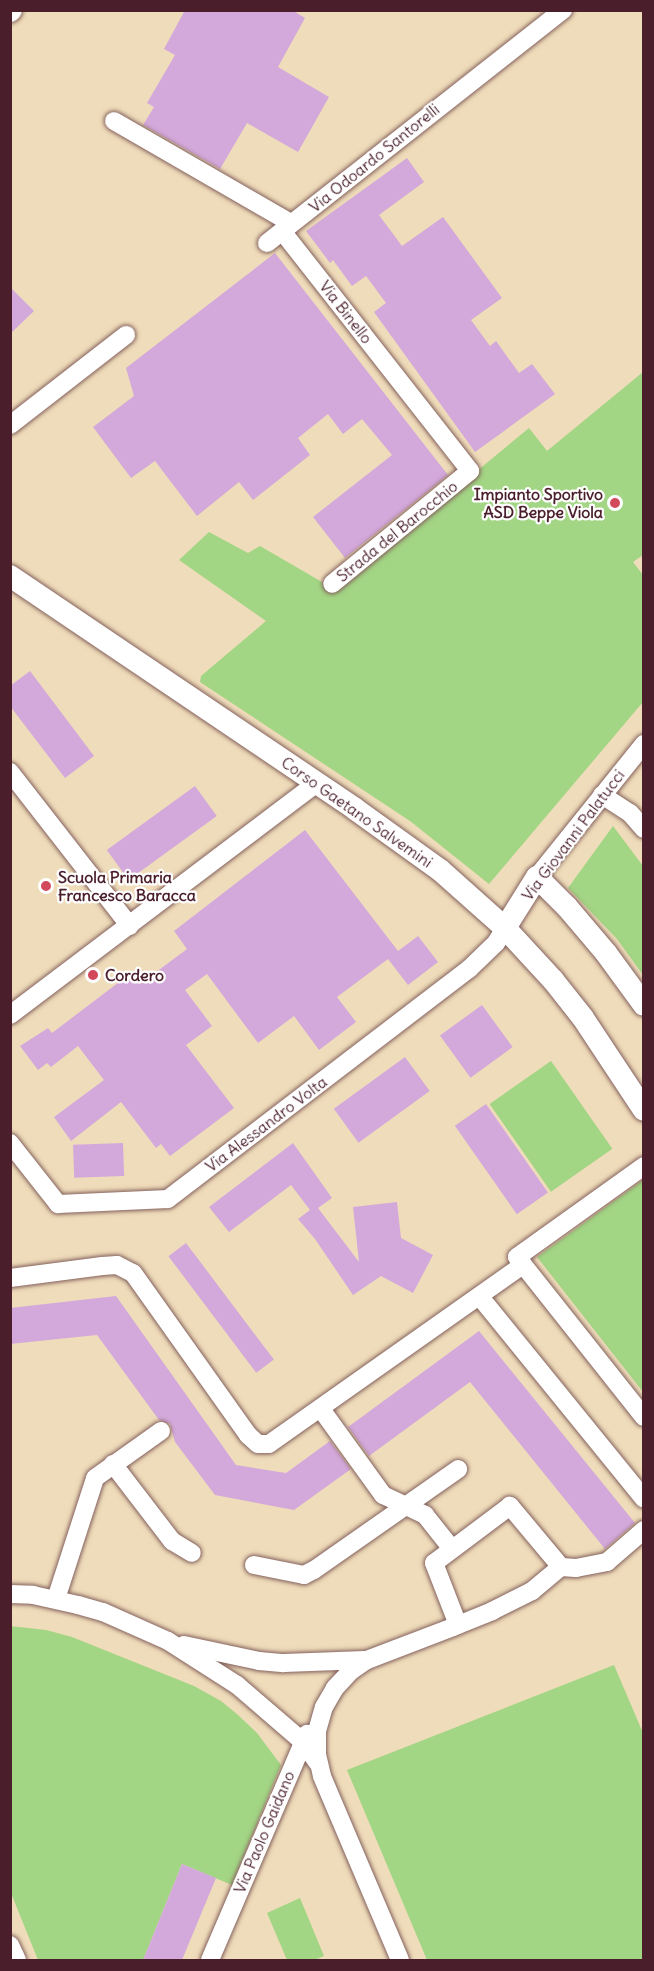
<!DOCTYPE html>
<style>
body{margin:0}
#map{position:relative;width:654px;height:1971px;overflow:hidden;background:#efdcba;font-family:Delius,sans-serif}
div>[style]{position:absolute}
.green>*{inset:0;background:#a2d584;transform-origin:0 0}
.building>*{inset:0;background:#d3a9db;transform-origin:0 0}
.roads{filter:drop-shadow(0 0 2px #84615d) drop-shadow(0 0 2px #84615d)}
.minor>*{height:18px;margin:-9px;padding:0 9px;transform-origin:9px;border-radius:9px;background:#fff}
.tertiary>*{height:22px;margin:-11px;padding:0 11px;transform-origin:11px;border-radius:11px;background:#fff}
.dots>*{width:16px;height:16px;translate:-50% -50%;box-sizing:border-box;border:3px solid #fff;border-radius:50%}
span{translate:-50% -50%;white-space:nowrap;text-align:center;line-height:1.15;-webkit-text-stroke:4.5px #fff;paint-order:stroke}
.street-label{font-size:16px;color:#4a1f2b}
.poi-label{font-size:16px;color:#4a1f2b;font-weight:700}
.right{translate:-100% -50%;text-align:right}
.left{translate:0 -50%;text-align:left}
.frame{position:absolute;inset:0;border:12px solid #4a1f2b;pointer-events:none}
</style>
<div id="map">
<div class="green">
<div style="clip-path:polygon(643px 372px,643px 555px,633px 562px,643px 575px,643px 702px,489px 884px,410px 821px,200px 682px,201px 676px,266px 621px,179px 560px,209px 532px,248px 553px,260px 546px,334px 589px,529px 428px,547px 451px)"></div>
<div style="clip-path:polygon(613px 826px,643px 866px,643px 975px,617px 939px,568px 888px)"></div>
<div style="left:551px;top:1061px;width:107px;height:75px;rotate:55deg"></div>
<div style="clip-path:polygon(643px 1180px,643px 1392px,537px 1257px)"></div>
<div style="clip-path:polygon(10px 1626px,46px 1630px,72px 1637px,194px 1686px,221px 1701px,238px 1715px,257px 1733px,281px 1765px,232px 1885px,182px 1864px,143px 1960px,38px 1960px,11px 1893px)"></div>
<div style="clip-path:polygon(614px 1665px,643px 1733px,643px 1960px,427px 1960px,347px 1770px)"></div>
<div style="clip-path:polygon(300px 1898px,324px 1956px,314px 1960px,287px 1960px,267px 1913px)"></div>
</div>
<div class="building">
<div style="clip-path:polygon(185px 10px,292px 10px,305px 18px,278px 67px,329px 97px,298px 152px,247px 123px,220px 169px,143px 125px,154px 107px,147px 103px,175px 55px,164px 49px)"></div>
<div style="clip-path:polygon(407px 158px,424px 182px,379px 215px,402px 246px,443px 217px,502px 298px,471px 320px,490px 346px,496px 341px,519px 373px,532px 364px,555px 394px,475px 452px,374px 312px,386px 303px,366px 276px,352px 286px,333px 260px,330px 263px,306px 231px)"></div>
<div style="clip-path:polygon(275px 253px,448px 475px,345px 558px,313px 517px,392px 455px,362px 419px,343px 434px,328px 414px,298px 438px,310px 455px,253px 500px,239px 482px,197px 516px,155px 461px,131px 478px,93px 427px,134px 396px,126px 368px)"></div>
<div style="clip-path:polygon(10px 287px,34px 311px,10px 334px)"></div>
<div style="clip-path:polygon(30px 671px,94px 756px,65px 778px,10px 706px,10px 686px)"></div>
<div style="left:195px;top:786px;width:37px;height:109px;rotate:54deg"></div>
<div style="clip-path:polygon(305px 830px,398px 951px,418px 936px,438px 962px,408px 985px,388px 959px,337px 997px,356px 1022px,319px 1050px,294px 1016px,258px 1043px,207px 974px,185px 990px,212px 1026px,186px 1045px,234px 1108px,170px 1156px,161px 1144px,156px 1148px,121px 1102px,71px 1141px,54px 1117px,104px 1080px,78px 1046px,51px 1067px,47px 1063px,38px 1070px,20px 1046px,48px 1028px,52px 1033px,131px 973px,140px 984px,187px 949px,174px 931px)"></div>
<div style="left:482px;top:1005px;width:52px;height:52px;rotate:54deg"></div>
<div style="left:405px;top:1057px;width:42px;height:88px;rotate:54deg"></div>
<div style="left:486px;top:1104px;width:108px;height:38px;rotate:55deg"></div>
<div style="left:123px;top:1143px;width:33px;height:50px;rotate:88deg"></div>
<div style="clip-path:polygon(293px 1143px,332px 1198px,318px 1208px,359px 1262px,353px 1207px,397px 1202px,401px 1238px,433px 1255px,413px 1293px,381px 1276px,353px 1295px,315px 1239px,298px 1219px,310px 1210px,291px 1185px,229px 1232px,209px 1207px)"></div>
<div style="left:186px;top:1243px;width:146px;height:22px;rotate:53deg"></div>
<div style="clip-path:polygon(116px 1296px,236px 1465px,286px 1473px,330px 1441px,351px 1469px,294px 1510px,215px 1495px,175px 1442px,170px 1424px,159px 1420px,97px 1335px,10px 1344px,10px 1308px)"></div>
<div style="clip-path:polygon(479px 1331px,635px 1523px,605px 1549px,470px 1382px,369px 1456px,348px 1427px)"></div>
<div style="clip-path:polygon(182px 1864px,216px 1878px,182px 1960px,143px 1960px)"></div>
</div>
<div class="roads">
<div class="minor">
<div style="left:114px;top:121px;width:204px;rotate:30deg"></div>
<div style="left:282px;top:231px;width:305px;rotate:51.9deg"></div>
<div style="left:470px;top:471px;width:178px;rotate:140.7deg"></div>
<div style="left:267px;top:243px;width:377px;rotate:-38.2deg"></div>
<div style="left:10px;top:425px;width:147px;rotate:-37.8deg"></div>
<div style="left:10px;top:772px;width:195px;rotate:52.1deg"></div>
<div style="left:602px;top:795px;width:33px;rotate:33deg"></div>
<div style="left:630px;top:813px;width:21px;rotate:49deg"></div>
<div style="left:537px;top:877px;width:171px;rotate:-51.2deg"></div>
<div style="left:10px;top:1015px;width:385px;rotate:-37.1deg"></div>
<div style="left:10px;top:1143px;width:78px;rotate:51.8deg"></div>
<div style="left:58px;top:1204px;width:110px;rotate:-2.6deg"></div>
<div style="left:168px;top:1199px;width:379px;rotate:-37.4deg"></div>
<div style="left:469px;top:969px;width:37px;rotate:-44deg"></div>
<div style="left:496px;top:943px;width:17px;rotate:-59deg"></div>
<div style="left:644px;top:1166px;width:156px;rotate:144.4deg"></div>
<div style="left:517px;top:1257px;width:204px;rotate:51.6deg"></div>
<div style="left:10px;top:1278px;width:93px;rotate:-7.4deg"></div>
<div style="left:102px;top:1266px;width:15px;rotate:-4deg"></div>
<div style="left:117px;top:1265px;width:18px;rotate:27deg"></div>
<div style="left:133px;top:1273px;width:199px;rotate:54.6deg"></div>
<div style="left:248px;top:1435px;width:13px;rotate:42deg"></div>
<div style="left:258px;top:1444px;width:11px"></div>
<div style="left:269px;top:1444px;width:311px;rotate:-35.2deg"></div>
<div style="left:480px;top:1297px;width:260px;rotate:50.9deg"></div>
<div style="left:321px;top:1409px;width:106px;rotate:54.2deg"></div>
<div style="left:383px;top:1495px;width:47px;rotate:25.5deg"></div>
<div style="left:425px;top:1515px;width:43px;rotate:51.5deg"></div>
<div style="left:113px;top:1464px;width:97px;rotate:52.5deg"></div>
<div style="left:172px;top:1541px;width:23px;rotate:31deg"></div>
<div style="left:254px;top:1565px;width:51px;rotate:11.3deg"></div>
<div style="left:304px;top:1575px;width:11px;rotate:-27deg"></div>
<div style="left:314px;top:1570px;width:176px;rotate:-35deg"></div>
<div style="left:561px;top:1567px;width:15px;rotate:4deg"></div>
<div style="left:576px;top:1568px;width:32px;rotate:-11deg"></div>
<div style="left:607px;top:1562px;width:49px;rotate:-40.9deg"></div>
<div style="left:10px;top:1594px;width:23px;rotate:2deg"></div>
<div style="left:33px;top:1595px;width:46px;rotate:12.5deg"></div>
<div style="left:78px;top:1605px;width:26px;rotate:16deg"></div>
<div style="left:103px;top:1612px;width:71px;rotate:24deg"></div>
<div style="left:168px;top:1641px;width:82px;rotate:32.5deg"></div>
<div style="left:237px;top:1685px;width:86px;rotate:40.7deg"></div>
<div style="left:302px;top:1741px;width:27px;rotate:54deg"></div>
<div style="left:56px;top:1599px;width:127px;rotate:-72.1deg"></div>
<div style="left:95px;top:1478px;width:81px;rotate:-35.5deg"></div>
<div style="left:184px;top:1645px;width:77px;rotate:12deg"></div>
<div style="left:259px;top:1661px;width:25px;rotate:5deg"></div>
<div style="left:284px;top:1663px;width:81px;rotate:-2.1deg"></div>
<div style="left:10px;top:1945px;width:17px;rotate:65deg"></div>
<div style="left:210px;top:1960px;width:246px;rotate:-66.8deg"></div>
<div style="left:400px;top:1960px;width:200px;rotate:-113deg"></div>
<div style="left:322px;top:1776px;width:23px;rotate:-103deg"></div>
<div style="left:317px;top:1754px;width:23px;rotate:-90deg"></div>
<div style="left:317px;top:1731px;width:25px;rotate:-74deg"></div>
<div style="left:324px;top:1707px;width:22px;rotate:-60deg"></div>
<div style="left:335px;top:1688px;width:23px;rotate:-47deg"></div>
<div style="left:351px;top:1671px;width:19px;rotate:-35deg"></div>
<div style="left:367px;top:1660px;width:92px;rotate:-21deg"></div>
<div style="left:453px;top:1627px;width:5px;rotate:-22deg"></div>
<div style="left:458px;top:1625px;width:37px;rotate:-22deg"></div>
<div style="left:492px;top:1611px;width:45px;rotate:-26.6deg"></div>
<div style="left:532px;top:1591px;width:38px;rotate:-40deg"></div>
<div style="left:561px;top:1567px;width:80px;rotate:-129.9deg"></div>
<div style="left:510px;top:1506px;width:95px;rotate:143.1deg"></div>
<div style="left:434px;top:1563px;width:66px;rotate:68.8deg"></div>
</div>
<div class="tertiary">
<div style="left:10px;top:11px;width:1px;rotate:-45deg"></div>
<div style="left:10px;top:576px;width:416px;rotate:34deg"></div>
<div style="left:355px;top:809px;width:105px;rotate:35.7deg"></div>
<div style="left:440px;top:870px;width:87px;rotate:41.7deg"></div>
<div style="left:505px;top:928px;width:71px;rotate:47.3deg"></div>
<div style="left:553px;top:980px;width:48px;rotate:51.7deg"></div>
<div style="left:583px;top:1018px;width:110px;rotate:56.5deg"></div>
<div style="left:505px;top:928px;width:60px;rotate:-57.9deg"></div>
<div style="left:537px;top:877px;width:42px;rotate:45deg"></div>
<div style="left:567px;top:907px;width:60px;rotate:49.7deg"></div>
<div style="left:606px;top:953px;width:64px;rotate:53.8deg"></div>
</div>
</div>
<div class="dots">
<div style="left:615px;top:503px;background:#d1495b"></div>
<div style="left:46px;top:886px;background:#d1495b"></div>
<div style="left:93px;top:975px;background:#d1495b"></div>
</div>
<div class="street-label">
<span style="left:374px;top:158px;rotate:-39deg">Via Odoardo Santorelli</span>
<span style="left:346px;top:312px;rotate:52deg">Via Binello</span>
<span style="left:397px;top:531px;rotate:-39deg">Strada del Barocchio</span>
<span style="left:357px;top:812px;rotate:35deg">Corso Gaetano Salvemini</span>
<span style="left:573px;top:835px;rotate:-53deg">Via Giovanni Palatucci</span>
<span style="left:266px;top:1124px;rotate:-37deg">Via Alessandro Volta</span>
<span style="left:264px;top:1832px;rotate:-67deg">Via Paolo Gaidano</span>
</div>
<div class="poi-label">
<span class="right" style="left:603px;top:503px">Impianto Sportivo<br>ASD Beppe Viola</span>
<span class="left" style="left:58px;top:886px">Scuola Primaria<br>Francesco Baracca</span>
<span class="left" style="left:105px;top:975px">Cordero</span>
</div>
<div class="frame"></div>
</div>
